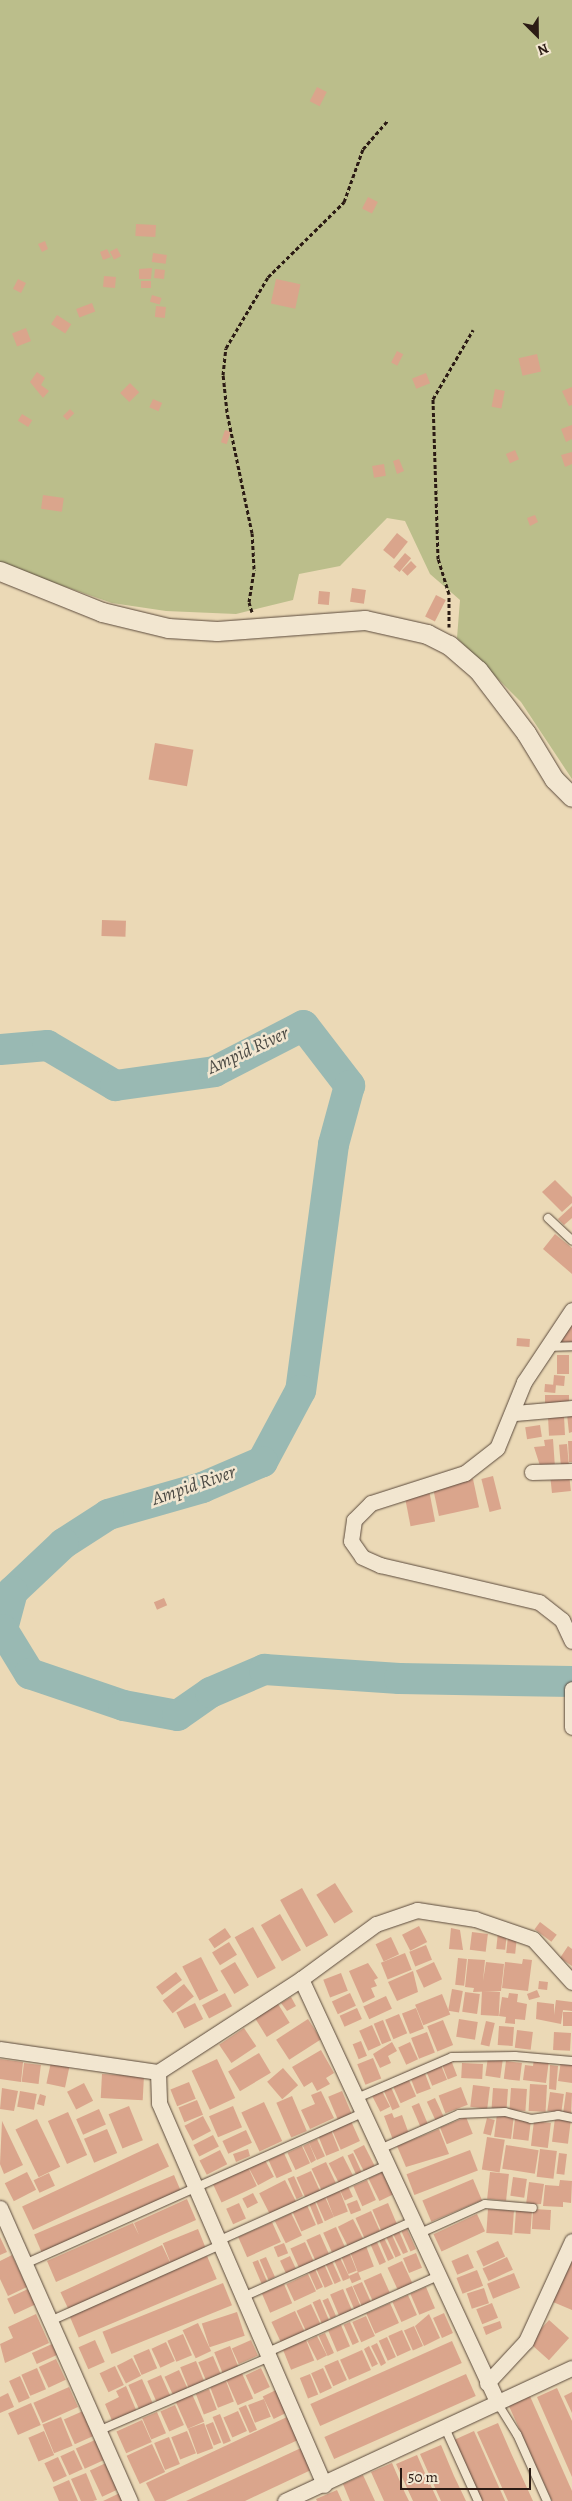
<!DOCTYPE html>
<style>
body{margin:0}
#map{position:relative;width:572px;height:2501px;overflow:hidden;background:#ebd9b6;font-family:Alegreya,serif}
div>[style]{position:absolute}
.green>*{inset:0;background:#bbbe8b}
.river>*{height:31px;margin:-15.5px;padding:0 15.5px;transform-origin:15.5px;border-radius:15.5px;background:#99b9b3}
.building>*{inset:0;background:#daa58c;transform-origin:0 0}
.path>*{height:3px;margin-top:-1.5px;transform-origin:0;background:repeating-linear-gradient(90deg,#2b1b14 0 4px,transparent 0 6.5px)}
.roads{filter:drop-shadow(0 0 1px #5b4a3c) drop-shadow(0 0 1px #5b4a3c)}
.service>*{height:8px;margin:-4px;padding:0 4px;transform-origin:4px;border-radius:4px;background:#f2e6d0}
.minor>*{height:15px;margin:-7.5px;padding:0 7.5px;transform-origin:7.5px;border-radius:7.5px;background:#f2e6d0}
.tertiary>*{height:19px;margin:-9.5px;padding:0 9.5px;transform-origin:9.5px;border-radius:9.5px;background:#f2e6d0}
span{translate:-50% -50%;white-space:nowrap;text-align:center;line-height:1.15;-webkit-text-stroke:5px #f2e6d0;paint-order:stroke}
.water-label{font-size:19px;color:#4c4a44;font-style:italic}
.north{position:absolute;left:512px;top:10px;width:50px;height:50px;-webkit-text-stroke:4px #f2e6d0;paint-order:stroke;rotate:157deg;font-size:14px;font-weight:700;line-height:20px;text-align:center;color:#2b1b14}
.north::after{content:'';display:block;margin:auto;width:18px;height:22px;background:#2b1b14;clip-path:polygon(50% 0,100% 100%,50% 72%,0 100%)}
.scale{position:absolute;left:400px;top:2468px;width:131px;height:22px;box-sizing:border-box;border:2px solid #2b1b14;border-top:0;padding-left:6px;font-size:15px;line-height:18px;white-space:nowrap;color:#2b1b14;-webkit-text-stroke:4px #f2e6d0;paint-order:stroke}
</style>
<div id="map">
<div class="green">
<div style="clip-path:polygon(0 0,572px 0,572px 779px,521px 702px,457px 638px,460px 600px,430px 574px,405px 521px,387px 518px,340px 566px,299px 574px,293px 600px,236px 614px,166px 611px,112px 603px,0 564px)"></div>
</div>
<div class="river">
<div style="left:0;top:1049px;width:47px;rotate:-4.9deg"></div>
<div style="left:47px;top:1045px;width:79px;rotate:30.5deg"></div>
<div style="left:115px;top:1085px;width:100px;rotate:-8deg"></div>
<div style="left:214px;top:1071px;width:100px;rotate:-27.3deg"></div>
<div style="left:303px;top:1025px;width:76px;rotate:52.5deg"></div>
<div style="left:349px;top:1085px;width:61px;rotate:105.2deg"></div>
<div style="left:333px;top:1144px;width:248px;rotate:97.6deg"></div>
<div style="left:300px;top:1390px;width:81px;rotate:118.2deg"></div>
<div style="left:262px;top:1461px;width:65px;rotate:156.6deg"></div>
<div style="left:202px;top:1487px;width:98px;rotate:164deg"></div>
<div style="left:108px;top:1514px;width:54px;rotate:147.2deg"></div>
<div style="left:63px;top:1543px;width:70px;rotate:136.7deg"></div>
<div style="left:12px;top:1591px;width:39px;rotate:105deg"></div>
<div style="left:2px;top:1629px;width:52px;rotate:58.5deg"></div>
<div style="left:29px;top:1673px;width:99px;rotate:18.8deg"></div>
<div style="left:123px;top:1705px;width:55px;rotate:10.5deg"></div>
<div style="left:177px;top:1715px;width:40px;rotate:-34.9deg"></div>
<div style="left:210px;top:1692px;width:59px;rotate:-23.1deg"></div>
<div style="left:264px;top:1669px;width:135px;rotate:3.8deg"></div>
<div style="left:399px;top:1678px;width:173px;rotate:1deg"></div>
</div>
<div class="building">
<div style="left:317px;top:87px;width:11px;height:16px;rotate:27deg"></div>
<div style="left:368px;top:197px;width:11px;height:13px;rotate:27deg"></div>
<div style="left:136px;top:224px;width:20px;height:12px;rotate:3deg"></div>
<div style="clip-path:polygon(45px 241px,48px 249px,42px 252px,38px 244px)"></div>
<div style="left:117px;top:248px;width:9px;height:8px;rotate:63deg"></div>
<div style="clip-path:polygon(107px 249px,111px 257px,103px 260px,100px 252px)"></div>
<div style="left:153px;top:253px;width:14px;height:9px;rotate:8deg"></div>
<div style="clip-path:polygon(152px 268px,151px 279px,139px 279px,139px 269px)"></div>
<div style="left:155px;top:269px;width:10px;height:9px;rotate:6deg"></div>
<div style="left:104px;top:276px;width:12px;height:11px;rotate:5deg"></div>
<div style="left:18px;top:279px;width:9px;height:11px;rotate:27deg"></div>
<div style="left:276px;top:279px;width:25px;height:25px;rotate:12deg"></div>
<div style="left:141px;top:281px;width:10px;height:7px"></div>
<div style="left:152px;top:295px;width:10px;height:7px;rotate:17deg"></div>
<div style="left:92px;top:303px;width:9px;height:17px;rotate:69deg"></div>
<div style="left:156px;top:306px;width:10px;height:11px;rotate:6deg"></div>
<div style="left:57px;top:315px;width:17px;height:11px;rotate:33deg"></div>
<div style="left:26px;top:328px;width:14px;height:15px;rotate:69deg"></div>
<div style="left:397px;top:351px;width:7px;height:13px;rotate:27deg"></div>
<div style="left:537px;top:354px;width:18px;height:19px;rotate:77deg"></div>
<div style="clip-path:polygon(37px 372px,45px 378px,41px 385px,49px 391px,43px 398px,30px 382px)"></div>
<div style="left:426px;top:373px;width:11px;height:15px;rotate:68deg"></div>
<div style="left:130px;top:383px;width:13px;height:14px;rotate:45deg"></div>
<div style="clip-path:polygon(572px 387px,572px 405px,569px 406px,562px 391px)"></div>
<div style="left:495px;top:389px;width:10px;height:18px;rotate:11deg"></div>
<div style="left:153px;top:399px;width:10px;height:9px;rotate:24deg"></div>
<div style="left:70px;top:409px;width:6px;height:10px;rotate:45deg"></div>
<div style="left:22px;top:414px;width:12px;height:8px;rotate:31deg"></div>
<div style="clip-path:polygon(572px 425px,572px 439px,566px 442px,561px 429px)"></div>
<div style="left:225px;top:430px;width:6px;height:13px;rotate:18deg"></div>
<div style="left:515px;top:450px;width:10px;height:10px;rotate:66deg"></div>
<div style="clip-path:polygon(572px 452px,572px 464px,565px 467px,561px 455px)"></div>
<div style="clip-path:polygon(399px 459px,404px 471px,397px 474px,393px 461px)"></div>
<div style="left:384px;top:464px;width:12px;height:12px;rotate:81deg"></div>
<div style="left:43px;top:495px;width:21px;height:14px;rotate:8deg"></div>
<div style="clip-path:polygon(535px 515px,538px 522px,530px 526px,527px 518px)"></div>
<div style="left:397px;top:533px;width:14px;height:22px;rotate:39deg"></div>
<div style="left:405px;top:553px;width:8px;height:18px;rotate:40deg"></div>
<div style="left:411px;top:561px;width:8px;height:13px;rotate:45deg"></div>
<div style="left:352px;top:588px;width:14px;height:14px;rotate:8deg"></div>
<div style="left:319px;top:591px;width:11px;height:13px;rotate:5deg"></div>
<div style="left:436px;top:595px;width:11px;height:24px;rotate:27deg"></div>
<div style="left:155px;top:743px;width:39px;height:37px;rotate:10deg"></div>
<div style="left:102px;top:920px;width:24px;height:16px;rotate:2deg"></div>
<div style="clip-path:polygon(555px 1180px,572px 1197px,572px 1203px,562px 1212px,542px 1192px)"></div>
<div style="clip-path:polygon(572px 1206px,572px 1218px,564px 1225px,558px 1219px)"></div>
<div style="clip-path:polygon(555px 1234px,572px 1248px,572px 1274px,543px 1249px)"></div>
<div style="clip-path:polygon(572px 1318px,572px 1345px,559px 1346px,570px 1319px)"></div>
<div style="left:517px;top:1338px;width:13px;height:8px;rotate:4deg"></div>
<div style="left:557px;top:1355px;width:12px;height:19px"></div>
<div style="left:554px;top:1375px;width:11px;height:10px;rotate:5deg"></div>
<div style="left:545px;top:1384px;width:11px;height:8px;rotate:5deg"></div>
<div style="left:545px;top:1395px;width:24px;height:12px"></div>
<div style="clip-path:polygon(572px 1413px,572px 1432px,569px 1433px,567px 1414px)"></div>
<div style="left:564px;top:1416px;width:19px;height:16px;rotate:87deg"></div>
<div style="left:540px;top:1425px;width:12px;height:15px;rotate:81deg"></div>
<div style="clip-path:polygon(553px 1439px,555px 1468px,541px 1469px,534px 1447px,545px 1446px,544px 1440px)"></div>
<div style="clip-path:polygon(568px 1441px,572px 1441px,572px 1462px,569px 1462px)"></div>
<div style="left:567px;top:1444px;width:23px;height:8px;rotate:85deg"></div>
<div style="left:569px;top:1473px;width:18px;height:19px;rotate:84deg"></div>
<div style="left:493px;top:1476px;width:34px;height:12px;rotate:76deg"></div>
<div style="left:473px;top:1479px;width:29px;height:41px;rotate:78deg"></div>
<div style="left:429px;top:1490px;width:32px;height:25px;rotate:79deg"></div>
<div style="left:164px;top:1598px;width:8px;height:11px;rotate:67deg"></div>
<div style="left:335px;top:1883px;width:34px;height:22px;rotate:58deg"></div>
<div style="left:302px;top:1888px;width:54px;height:25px;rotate:61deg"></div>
<div style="left:280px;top:1914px;width:42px;height:22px;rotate:60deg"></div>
<div style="left:540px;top:1922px;width:21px;height:9px;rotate:37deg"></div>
<div style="left:419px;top:1926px;width:18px;height:19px;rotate:63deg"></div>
<div style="left:253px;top:1927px;width:47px;height:21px;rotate:61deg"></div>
<div style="left:225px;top:1928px;width:11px;height:20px;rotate:56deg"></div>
<div style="clip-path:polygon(451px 1928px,460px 1930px,463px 1950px,449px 1949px)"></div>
<div style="left:472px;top:1932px;width:16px;height:18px;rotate:7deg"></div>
<div style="left:498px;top:1932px;width:9px;height:17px;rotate:6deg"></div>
<div style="left:508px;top:1936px;width:9px;height:17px;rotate:6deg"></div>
<div style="left:391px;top:1937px;width:19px;height:17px;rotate:65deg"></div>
<div style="left:229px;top:1942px;width:15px;height:20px;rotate:58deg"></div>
<div style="left:426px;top:1945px;width:16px;height:18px;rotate:68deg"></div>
<div style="clip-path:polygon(568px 1946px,572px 1949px,572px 1966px,560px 1958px)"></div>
<div style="left:405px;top:1953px;width:18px;height:26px;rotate:68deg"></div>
<div style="left:201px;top:1957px;width:38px;height:21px;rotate:63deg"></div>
<div style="left:458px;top:1958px;width:9px;height:27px;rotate:6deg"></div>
<div style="clip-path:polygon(468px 1959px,485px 1960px,483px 1981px,486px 1962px,504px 1964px,501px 1991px,473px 1992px,474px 1988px,465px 1987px)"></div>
<div style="clip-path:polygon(523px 1959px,532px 1960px,528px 1991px,502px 1988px,505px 1962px,522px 1964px)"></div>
<div style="left:235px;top:1962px;width:27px;height:17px;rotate:59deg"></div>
<div style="left:434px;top:1962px;width:19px;height:20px;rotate:65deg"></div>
<div style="clip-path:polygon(368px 1963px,378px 1978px,374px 1980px,377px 1986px,371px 1988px,375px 1997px,363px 2003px,349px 1971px)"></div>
<div style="clip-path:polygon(413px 1971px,418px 1992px,397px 2001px,388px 1982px)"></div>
<div style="left:176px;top:1972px;width:10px;height:25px;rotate:53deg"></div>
<div style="left:341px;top:1973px;width:19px;height:19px;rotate:69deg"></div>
<div style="left:539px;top:1981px;width:9px;height:8px;rotate:6deg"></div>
<div style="left:184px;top:1984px;width:16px;height:27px;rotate:52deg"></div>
<div style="left:452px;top:1989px;width:11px;height:22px;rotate:10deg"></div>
<div style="clip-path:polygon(537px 1990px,540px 1997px,529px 2000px,527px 1994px)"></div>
<div style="left:482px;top:1991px;width:18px;height:24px;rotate:3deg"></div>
<div style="left:465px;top:1992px;width:15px;height:20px;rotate:8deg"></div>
<div style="left:225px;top:1993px;width:15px;height:26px;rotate:62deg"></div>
<div style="left:350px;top:1993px;width:14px;height:20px;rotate:65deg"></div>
<div style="clip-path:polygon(509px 1993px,518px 1994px,517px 2002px,527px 2004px,525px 2020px,515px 2019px,515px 2024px,505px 2023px,506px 2017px,499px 2016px,502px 1997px,508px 1998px)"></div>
<div style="left:442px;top:1994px;width:22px;height:29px;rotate:68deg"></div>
<div style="left:386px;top:1996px;width:14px;height:25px;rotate:65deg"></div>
<div style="clip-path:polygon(291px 1997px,296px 2006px,287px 2011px,281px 2003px)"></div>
<div style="clip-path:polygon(556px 2000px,572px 2002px,572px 2011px,563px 2010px,561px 2024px,536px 2019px,537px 2002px,554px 2004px,554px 2015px)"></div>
<div style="left:195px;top:2003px;width:18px;height:21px;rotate:63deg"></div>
<div style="left:278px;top:2004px;width:22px;height:27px;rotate:58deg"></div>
<div style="left:357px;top:2008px;width:12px;height:19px;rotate:66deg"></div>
<div style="left:416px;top:2008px;width:22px;height:15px;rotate:69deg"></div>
<div style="left:563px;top:2012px;width:9px;height:14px"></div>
<div style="left:399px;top:2014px;width:21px;height:15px;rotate:67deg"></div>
<div style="left:308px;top:2019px;width:24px;height:38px;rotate:57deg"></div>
<div style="left:459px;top:2019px;width:19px;height:18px;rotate:9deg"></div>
<div style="left:383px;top:2020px;width:22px;height:10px;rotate:68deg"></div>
<div style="left:443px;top:2020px;width:27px;height:17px;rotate:68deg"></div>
<div style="left:486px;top:2021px;width:9px;height:24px;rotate:13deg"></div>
<div style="left:372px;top:2025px;width:22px;height:14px;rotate:66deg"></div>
<div style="left:499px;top:2026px;width:15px;height:19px;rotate:4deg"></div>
<div style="left:244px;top:2028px;width:22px;height:30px;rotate:56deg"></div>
<div style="left:517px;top:2030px;width:16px;height:18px;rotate:7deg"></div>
<div style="left:427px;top:2032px;width:22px;height:17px;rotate:69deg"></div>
<div style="left:554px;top:2032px;width:17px;height:18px;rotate:3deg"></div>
<div style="left:361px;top:2041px;width:16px;height:9px;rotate:68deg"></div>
<div style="clip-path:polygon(392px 2042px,397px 2051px,388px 2056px,391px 2063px,380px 2068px,373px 2054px)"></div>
<div style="left:410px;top:2042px;width:19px;height:13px;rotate:65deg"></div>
<div style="clip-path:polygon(321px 2050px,334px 2073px,326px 2078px,330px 2084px,317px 2091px,312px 2082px,304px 2087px,292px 2067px)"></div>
<div style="left:259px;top:2053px;width:23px;height:36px;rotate:59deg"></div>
<div style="left:488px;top:2057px;width:15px;height:19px;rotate:8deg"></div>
<div style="left:373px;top:2058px;width:22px;height:17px;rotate:68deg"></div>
<div style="clip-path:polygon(0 2059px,23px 2062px,21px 2082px,0 2079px)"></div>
<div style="left:217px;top:2059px;width:43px;height:28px;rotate:65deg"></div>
<div style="clip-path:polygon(534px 2059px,549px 2060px,546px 2083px,523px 2080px,525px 2065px,533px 2066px)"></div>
<div style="left:451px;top:2060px;width:17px;height:10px;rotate:69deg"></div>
<div style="left:506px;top:2061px;width:16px;height:18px;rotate:7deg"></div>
<div style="clip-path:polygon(561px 2061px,572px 2063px,572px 2083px,558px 2081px)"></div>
<div style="left:51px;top:2062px;width:19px;height:22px;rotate:12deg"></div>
<div style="left:24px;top:2063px;width:17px;height:19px;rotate:7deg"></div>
<div style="left:462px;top:2063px;width:21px;height:15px;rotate:3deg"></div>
<div style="left:441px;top:2065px;width:16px;height:16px;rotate:68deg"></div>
<div style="clip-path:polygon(550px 2065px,558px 2066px,556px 2090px,549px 2089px)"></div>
<div style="left:283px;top:2068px;width:23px;height:21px;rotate:49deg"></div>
<div style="left:424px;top:2071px;width:19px;height:15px;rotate:69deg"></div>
<div style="left:102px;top:2074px;width:42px;height:24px;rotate:3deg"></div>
<div style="left:408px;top:2078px;width:20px;height:17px;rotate:66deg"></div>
<div style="left:189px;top:2082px;width:18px;height:20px;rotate:68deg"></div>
<div style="left:84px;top:2083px;width:20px;height:19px;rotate:63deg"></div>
<div style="left:530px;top:2084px;width:17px;height:27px;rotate:3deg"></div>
<div style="left:390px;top:2085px;width:24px;height:8px;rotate:66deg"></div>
<div style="left:473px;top:2085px;width:17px;height:22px;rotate:7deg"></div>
<div style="left:461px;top:2087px;width:19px;height:24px;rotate:69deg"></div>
<div style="clip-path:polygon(2px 2088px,18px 2091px,14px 2111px,0 2109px)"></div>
<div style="left:493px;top:2088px;width:15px;height:20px;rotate:4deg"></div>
<div style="left:511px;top:2088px;width:16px;height:22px;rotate:4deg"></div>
<div style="left:381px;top:2089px;width:20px;height:11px;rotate:63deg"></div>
<div style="left:20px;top:2091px;width:17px;height:16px;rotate:10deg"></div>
<div style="clip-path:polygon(321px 2091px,334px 2118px,310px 2129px,301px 2110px,315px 2104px,311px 2095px)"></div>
<div style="left:342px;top:2091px;width:26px;height:15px;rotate:67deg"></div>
<div style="left:550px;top:2092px;width:14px;height:19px;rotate:8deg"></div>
<div style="clip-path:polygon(566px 2092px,572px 2093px,571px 2115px,563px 2114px)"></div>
<div style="clip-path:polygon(40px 2094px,46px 2096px,44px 2106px,37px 2104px)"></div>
<div style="left:292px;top:2096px;width:38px;height:17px;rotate:67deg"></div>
<div style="left:435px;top:2098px;width:21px;height:9px;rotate:65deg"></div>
<div style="left:197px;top:2100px;width:16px;height:20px;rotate:68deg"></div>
<div style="left:264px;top:2102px;width:43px;height:25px;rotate:65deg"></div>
<div style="left:419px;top:2103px;width:23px;height:8px;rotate:67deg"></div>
<div style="left:129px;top:2106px;width:37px;height:22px;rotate:68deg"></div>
<div style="left:233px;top:2106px;width:23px;height:26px;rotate:67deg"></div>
<div style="left:99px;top:2109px;width:17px;height:25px;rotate:66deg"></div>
<div style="left:68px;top:2112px;width:47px;height:22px;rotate:66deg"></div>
<div style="clip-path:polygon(392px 2113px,394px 2118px,402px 2115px,409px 2134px,393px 2140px,384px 2116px)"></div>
<div style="left:497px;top:2114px;width:17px;height:23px;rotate:7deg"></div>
<div style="left:203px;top:2116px;width:17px;height:21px;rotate:62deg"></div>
<div style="left:466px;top:2117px;width:18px;height:28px;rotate:68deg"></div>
<div style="left:487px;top:2118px;width:8px;height:16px;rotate:14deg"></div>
<div style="left:555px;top:2118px;width:16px;height:24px;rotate:7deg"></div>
<div style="left:37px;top:2119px;width:53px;height:24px;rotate:64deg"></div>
<div style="left:515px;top:2119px;width:16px;height:20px;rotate:7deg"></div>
<div style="clip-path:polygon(2px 2121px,23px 2165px,4px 2174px,0 2164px)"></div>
<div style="left:351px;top:2121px;width:22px;height:21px;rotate:66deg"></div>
<div style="left:534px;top:2121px;width:17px;height:25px;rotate:7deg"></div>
<div style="left:107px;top:2129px;width:26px;height:25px;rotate:67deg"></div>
<div style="clip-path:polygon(439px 2129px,449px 2154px,406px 2167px,397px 2146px)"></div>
<div style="left:246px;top:2130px;width:14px;height:26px;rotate:65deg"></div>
<div style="left:331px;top:2130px;width:22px;height:14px;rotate:68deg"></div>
<div style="left:213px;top:2135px;width:13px;height:22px;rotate:63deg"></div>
<div style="left:487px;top:2137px;width:18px;height:33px;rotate:9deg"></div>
<div style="left:317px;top:2139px;width:19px;height:9px;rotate:65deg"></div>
<div style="left:158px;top:2143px;width:26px;height:150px;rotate:65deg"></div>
<div style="clip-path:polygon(309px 2143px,316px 2160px,311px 2163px,303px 2146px)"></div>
<div style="left:364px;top:2145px;width:25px;height:12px;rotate:63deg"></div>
<div style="left:506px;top:2145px;width:33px;height:24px;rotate:9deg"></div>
<div style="left:302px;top:2146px;width:19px;height:16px;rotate:65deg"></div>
<div style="clip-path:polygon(248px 2149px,250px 2156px,236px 2162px,233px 2154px)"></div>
<div style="left:540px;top:2149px;width:17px;height:28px;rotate:7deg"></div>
<div style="left:220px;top:2150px;width:16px;height:23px;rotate:63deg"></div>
<div style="left:470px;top:2150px;width:22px;height:68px;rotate:69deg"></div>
<div style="left:284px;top:2153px;width:20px;height:17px;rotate:66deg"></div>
<div style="left:353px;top:2153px;width:22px;height:6px;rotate:66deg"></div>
<div style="left:559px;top:2153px;width:8px;height:21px;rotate:7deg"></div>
<div style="left:343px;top:2156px;width:22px;height:16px;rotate:63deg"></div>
<div style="left:265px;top:2160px;width:19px;height:18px;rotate:62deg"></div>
<div style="left:326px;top:2162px;width:23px;height:16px;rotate:65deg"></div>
<div style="left:248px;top:2167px;width:21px;height:39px;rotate:65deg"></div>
<div style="left:311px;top:2171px;width:22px;height:16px;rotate:66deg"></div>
<div style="left:27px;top:2172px;width:20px;height:25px;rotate:63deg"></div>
<div style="left:382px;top:2172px;width:25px;height:15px;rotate:64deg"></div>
<div style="left:490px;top:2172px;width:19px;height:27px;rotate:6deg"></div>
<div style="left:49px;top:2173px;width:14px;height:17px;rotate:65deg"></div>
<div style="left:174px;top:2175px;width:21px;height:152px;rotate:67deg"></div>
<div style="left:294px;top:2176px;width:22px;height:7px;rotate:66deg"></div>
<div style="left:513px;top:2177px;width:14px;height:19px;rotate:8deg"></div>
<div style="left:473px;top:2179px;width:23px;height:55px;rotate:67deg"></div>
<div style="left:285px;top:2180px;width:25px;height:29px;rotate:63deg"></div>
<div style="left:367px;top:2180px;width:22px;height:15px;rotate:66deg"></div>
<div style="clip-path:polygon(560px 2180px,572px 2181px,571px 2203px,563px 2202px,563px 2207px,543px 2206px,545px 2185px,559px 2186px)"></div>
<div style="clip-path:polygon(529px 2182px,544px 2184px,541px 2204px,526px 2205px)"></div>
<div style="left:347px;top:2184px;width:14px;height:9px;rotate:65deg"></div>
<div style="left:340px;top:2191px;width:22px;height:15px;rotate:69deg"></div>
<div style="left:253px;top:2193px;width:11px;height:12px;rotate:63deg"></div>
<div style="left:325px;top:2197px;width:22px;height:10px;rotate:66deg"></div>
<div style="clip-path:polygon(187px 2199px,196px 2220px,56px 2282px,47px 2261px,133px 2223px,139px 2235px,134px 2223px)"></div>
<div style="left:357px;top:2200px;width:11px;height:11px;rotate:68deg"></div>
<div style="left:315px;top:2202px;width:22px;height:6px;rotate:68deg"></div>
<div style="left:239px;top:2203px;width:17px;height:14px;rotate:66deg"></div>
<div style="left:388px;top:2203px;width:23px;height:17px;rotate:67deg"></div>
<div style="left:307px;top:2205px;width:22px;height:16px;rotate:66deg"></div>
<div style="left:488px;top:2209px;width:26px;height:24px;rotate:4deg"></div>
<div style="left:533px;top:2209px;width:18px;height:20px;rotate:3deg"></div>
<div style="left:516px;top:2210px;width:16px;height:23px;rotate:4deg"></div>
<div style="left:371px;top:2211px;width:22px;height:17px;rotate:66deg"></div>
<div style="left:291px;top:2213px;width:25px;height:18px;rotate:64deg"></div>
<div style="left:477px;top:2214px;width:19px;height:48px;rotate:65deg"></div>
<div style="left:353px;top:2219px;width:22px;height:17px;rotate:63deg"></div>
<div style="left:272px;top:2222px;width:22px;height:37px;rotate:66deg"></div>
<div style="left:336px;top:2227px;width:22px;height:14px;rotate:66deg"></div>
<div style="left:198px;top:2229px;width:22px;height:38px;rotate:68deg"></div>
<div style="left:407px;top:2229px;width:22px;height:6px;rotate:66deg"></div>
<div style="clip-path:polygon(399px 2231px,408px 2252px,403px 2254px,393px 2234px)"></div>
<div style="left:320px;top:2234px;width:22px;height:15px;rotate:66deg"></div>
<div style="left:392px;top:2235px;width:22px;height:6px;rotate:66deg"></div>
<div style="clip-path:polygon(0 2237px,7px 2252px,0 2255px)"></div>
<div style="clip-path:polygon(384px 2238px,394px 2258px,388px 2261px,379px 2240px)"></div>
<div style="left:498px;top:2241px;width:17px;height:24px;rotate:65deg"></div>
<div style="left:305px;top:2242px;width:22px;height:16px;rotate:66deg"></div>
<div style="left:377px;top:2242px;width:22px;height:7px;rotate:66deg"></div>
<div style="left:284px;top:2243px;width:11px;height:11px;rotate:68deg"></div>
<div style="left:162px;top:2245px;width:21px;height:112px;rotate:65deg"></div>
<div style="left:366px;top:2246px;width:22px;height:17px;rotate:69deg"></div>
<div style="left:416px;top:2253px;width:16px;height:14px;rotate:68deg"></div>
<div style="left:350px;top:2254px;width:18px;height:9px;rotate:68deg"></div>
<div style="left:468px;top:2254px;width:15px;height:18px;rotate:67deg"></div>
<div style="clip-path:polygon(12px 2255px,27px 2287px,8px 2296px,0 2279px,0 2261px)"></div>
<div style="left:207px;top:2256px;width:25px;height:150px;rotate:67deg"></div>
<div style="left:290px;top:2256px;width:17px;height:11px;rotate:65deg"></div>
<div style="left:266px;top:2257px;width:22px;height:7px;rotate:66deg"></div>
<div style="left:507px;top:2257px;width:14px;height:27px;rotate:65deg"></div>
<div style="clip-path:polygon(340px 2258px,350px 2278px,343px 2281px,334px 2260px)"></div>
<div style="clip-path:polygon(572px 2258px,572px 2310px,553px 2302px)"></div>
<div style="left:258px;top:2260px;width:23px;height:6px;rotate:67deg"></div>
<div style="left:332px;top:2261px;width:22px;height:7px;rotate:66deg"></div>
<div style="left:402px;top:2261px;width:26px;height:16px;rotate:65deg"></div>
<div style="left:324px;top:2264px;width:22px;height:9px;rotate:66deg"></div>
<div style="left:314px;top:2267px;width:22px;height:7px;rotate:66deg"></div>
<div style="left:477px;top:2270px;width:17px;height:22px;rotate:69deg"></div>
<div style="left:358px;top:2272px;width:8px;height:10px;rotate:67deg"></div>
<div style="left:381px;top:2273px;width:22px;height:19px;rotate:66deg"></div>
<div style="left:514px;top:2273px;width:16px;height:29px;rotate:68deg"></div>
<div style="left:308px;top:2274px;width:19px;height:24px;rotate:65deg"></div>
<div style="left:362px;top:2282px;width:22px;height:10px;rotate:66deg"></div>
<div style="left:223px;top:2283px;width:24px;height:130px;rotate:68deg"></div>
<div style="left:284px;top:2284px;width:21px;height:24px;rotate:67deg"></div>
<div style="left:352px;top:2286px;width:23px;height:7px;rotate:67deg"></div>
<div style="left:426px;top:2287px;width:23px;height:17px;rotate:67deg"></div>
<div style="left:484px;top:2288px;width:16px;height:18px;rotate:72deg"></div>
<div style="left:28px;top:2289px;width:17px;height:23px;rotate:65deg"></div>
<div style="left:343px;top:2289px;width:23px;height:14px;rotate:67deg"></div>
<div style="left:408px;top:2295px;width:22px;height:17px;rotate:66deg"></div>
<div style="left:328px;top:2298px;width:20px;height:6px;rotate:66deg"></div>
<div style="left:320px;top:2299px;width:23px;height:8px;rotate:67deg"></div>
<div style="left:390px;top:2303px;width:22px;height:26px;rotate:66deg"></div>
<div style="left:492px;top:2303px;width:16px;height:17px;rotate:68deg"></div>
<div style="left:311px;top:2304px;width:23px;height:16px;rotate:65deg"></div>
<div style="left:295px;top:2311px;width:23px;height:26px;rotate:65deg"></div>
<div style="left:237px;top:2312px;width:25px;height:37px;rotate:72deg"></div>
<div style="left:444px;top:2313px;width:22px;height:12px;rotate:66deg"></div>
<div style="clip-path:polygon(36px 2314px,49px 2343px,5px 2363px,0 2344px,13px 2338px,8px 2327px)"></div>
<div style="clip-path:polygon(429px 2314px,440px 2338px,424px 2346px,415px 2326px)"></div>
<div style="left:366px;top:2316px;width:22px;height:15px;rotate:66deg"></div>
<div style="left:549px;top:2320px;width:27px;height:30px;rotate:42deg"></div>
<div style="clip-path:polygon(500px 2321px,502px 2328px,486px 2335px,483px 2327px)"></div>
<div style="left:350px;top:2322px;width:22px;height:7px;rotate:66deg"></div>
<div style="left:198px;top:2323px;width:31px;height:17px;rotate:65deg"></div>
<div style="left:341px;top:2325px;width:23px;height:14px;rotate:67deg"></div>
<div style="left:414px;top:2326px;width:22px;height:11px;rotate:66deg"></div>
<div style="left:402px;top:2330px;width:22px;height:15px;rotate:66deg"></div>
<div style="left:325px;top:2333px;width:22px;height:7px;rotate:66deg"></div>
<div style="left:183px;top:2334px;width:23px;height:17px;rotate:67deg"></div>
<div style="left:317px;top:2336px;width:22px;height:11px;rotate:63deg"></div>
<div style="left:387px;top:2337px;width:22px;height:9px;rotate:66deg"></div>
<div style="left:95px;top:2340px;width:24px;height:18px;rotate:66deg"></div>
<div style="left:251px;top:2340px;width:17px;height:21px;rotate:66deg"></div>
<div style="left:306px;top:2340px;width:22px;height:25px;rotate:68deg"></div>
<div style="left:452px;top:2341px;width:24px;height:155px;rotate:66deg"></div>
<div style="left:166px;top:2342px;width:21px;height:16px;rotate:65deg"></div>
<div style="clip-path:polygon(377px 2343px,386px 2363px,381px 2366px,371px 2346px)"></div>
<div style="left:52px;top:2344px;width:12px;height:22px;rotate:66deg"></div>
<div style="left:230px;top:2346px;width:22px;height:17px;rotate:68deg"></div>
<div style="clip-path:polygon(369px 2346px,378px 2364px,372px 2367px,364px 2349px)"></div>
<div style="left:149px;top:2349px;width:21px;height:17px;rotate:67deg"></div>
<div style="left:362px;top:2350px;width:22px;height:24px;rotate:66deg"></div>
<div style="left:213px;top:2356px;width:21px;height:16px;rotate:67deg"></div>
<div style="left:132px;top:2358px;width:20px;height:17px;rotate:63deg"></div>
<div style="left:56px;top:2359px;width:23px;height:19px;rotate:65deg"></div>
<div style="left:338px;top:2360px;width:22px;height:15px;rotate:66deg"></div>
<div style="left:196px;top:2361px;width:24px;height:17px;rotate:68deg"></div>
<div style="left:115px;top:2366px;width:21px;height:17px;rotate:65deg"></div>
<div style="left:37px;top:2368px;width:23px;height:17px;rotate:67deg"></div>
<div style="left:261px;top:2368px;width:21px;height:17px;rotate:65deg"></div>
<div style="left:323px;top:2368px;width:22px;height:13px;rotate:66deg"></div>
<div style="left:179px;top:2370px;width:21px;height:16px;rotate:65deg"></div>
<div style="left:241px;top:2371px;width:30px;height:17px;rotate:66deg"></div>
<div style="left:310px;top:2374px;width:22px;height:11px;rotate:68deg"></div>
<div style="left:466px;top:2374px;width:24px;height:155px;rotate:66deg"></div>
<div style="left:161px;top:2375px;width:24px;height:15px;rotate:66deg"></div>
<div style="left:20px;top:2376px;width:24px;height:12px;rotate:66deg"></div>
<div style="left:142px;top:2379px;width:27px;height:15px;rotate:66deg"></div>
<div style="left:226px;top:2381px;width:22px;height:17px;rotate:69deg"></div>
<div style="clip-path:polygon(126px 2386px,137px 2412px,113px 2423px,105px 2404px,119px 2397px,116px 2391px)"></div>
<div style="left:69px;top:2387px;width:22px;height:39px;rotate:66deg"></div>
<div style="clip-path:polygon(557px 2388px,572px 2421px,572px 2477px,537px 2397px)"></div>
<div style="left:209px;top:2389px;width:22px;height:14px;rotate:69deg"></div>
<div style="left:278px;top:2389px;width:25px;height:17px;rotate:64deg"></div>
<div style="clip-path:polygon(572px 2392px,572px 2413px,564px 2396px)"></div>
<div style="clip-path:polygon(8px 2393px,14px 2407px,0 2413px,0 2397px)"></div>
<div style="left:192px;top:2394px;width:30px;height:18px;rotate:66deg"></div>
<div style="clip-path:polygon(529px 2394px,572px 2491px,572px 2501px,552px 2501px,508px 2404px)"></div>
<div style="left:264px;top:2399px;width:19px;height:17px;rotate:69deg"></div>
<div style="left:31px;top:2403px;width:24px;height:25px;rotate:66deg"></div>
<div style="left:175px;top:2405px;width:22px;height:16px;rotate:66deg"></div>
<div style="left:246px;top:2405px;width:27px;height:8px;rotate:66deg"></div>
<div style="left:83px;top:2411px;width:27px;height:21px;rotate:66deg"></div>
<div style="left:238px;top:2411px;width:22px;height:16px;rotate:66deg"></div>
<div style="left:157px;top:2412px;width:23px;height:16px;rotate:67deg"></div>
<div style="left:220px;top:2414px;width:29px;height:8px;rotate:68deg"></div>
<div style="left:61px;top:2417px;width:31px;height:20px;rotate:68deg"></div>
<div style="clip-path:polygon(287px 2417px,298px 2440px,165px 2501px,155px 2501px,146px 2483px)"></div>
<div style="left:142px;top:2420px;width:24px;height:28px;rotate:66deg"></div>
<div style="left:213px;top:2422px;width:22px;height:8px;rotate:68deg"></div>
<div style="left:204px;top:2423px;width:27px;height:17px;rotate:70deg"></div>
<div style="clip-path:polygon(498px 2423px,511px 2453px,533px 2501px,508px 2501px,477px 2432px)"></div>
<div style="left:44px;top:2431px;width:26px;height:17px;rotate:67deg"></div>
<div style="left:187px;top:2431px;width:24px;height:17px;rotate:68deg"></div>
<div style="left:474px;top:2431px;width:77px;height:22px;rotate:66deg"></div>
<div style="left:169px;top:2437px;width:29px;height:16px;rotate:68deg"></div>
<div style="left:95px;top:2440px;width:22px;height:21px;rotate:66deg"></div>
<div style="left:152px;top:2444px;width:31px;height:28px;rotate:65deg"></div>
<div style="clip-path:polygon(441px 2445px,454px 2476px,466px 2501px,441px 2501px,420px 2454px)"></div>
<div style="clip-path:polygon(301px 2448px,311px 2470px,245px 2501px,186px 2501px)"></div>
<div style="left:74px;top:2450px;width:21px;height:15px;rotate:65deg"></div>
<div style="clip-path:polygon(417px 2455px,424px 2471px,438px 2501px,413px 2501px,396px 2464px)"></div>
<div style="left:58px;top:2457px;width:21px;height:15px;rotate:65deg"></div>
<div style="left:108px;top:2462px;width:29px;height:20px;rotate:65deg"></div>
<div style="clip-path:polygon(392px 2463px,405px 2493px,409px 2501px,384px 2501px,371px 2472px)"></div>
<div style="clip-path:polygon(86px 2473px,97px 2500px,93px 2501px,81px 2501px,71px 2479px)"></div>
<div style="clip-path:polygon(363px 2475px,375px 2501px,350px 2501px,343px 2484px)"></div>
<div style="clip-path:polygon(69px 2480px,78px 2501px,59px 2501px,53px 2487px)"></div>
<div style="clip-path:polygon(337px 2490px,342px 2501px,317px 2501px,316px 2499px)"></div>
<div style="clip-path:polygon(122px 2492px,126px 2501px,103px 2501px)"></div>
</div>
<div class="path">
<div style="left:252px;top:612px;width:10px;rotate:-107deg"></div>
<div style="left:249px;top:602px;width:33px;rotate:-81deg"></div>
<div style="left:254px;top:569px;width:36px;rotate:-93deg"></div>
<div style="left:252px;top:533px;width:124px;rotate:-101.7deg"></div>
<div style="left:227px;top:412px;width:37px;rotate:-96deg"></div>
<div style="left:223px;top:375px;width:27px;rotate:-84deg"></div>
<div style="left:226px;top:348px;width:82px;rotate:-59.4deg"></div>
<div style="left:268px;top:277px;width:107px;rotate:-44.6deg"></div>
<div style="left:344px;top:202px;width:56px;rotate:-70.3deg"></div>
<div style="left:363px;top:149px;width:38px;rotate:-49deg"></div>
<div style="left:449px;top:627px;width:33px;rotate:-90deg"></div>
<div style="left:449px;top:594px;width:37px;rotate:-107deg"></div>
<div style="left:438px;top:559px;width:160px;rotate:-91.8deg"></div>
<div style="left:433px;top:399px;width:80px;rotate:-59.9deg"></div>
</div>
<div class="roads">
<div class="service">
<div style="left:548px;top:1218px;width:33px;rotate:43deg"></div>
<div style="left:547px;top:1347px;width:25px;rotate:-2deg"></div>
<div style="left:357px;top:2098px;width:103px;rotate:-23.3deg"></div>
<div style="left:452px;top:2057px;width:63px;rotate:-0.9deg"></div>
<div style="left:515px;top:2056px;width:57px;rotate:5deg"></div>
<div style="left:380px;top:2149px;width:86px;rotate:-23.9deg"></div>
<div style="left:459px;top:2114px;width:46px;rotate:-2.5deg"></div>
<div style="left:505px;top:2112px;width:27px;rotate:15deg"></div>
<div style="left:531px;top:2119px;width:27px;rotate:-8deg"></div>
<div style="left:558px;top:2115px;width:14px;rotate:12deg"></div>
<div style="left:418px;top:2234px;width:73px;rotate:-24.1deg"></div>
<div style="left:485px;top:2204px;width:48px;rotate:4.8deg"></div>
<div style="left:218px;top:2241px;width:185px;rotate:-24.2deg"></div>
<div style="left:27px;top:2263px;width:369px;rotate:-24.1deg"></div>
<div style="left:243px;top:2297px;width:186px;rotate:-24.1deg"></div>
<div style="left:48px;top:2322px;width:188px;rotate:-24.1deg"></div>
<div style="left:268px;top:2352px;width:186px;rotate:-24.1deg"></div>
<div style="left:498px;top:2404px;width:36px;rotate:58deg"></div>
<div style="left:517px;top:2434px;width:73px;rotate:65.9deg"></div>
<div style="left:445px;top:2428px;width:80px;rotate:65.7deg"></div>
<div style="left:98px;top:2431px;width:187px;rotate:-23.3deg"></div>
</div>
<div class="minor">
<div style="left:572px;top:1310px;width:87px;rotate:123.7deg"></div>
<div style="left:524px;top:1382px;width:71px;rotate:112.2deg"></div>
<div style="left:497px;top:1448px;width:41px;rotate:142deg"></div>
<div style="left:465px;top:1473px;width:99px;rotate:162.3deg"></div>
<div style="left:371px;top:1503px;width:24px;rotate:135deg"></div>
<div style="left:354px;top:1520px;width:21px;rotate:98deg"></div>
<div style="left:351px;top:1541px;width:19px;rotate:55deg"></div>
<div style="left:362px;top:1557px;width:20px;rotate:24deg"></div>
<div style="left:380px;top:1565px;width:163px;rotate:13.1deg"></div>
<div style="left:539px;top:1602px;width:29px;rotate:38deg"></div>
<div style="left:562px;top:1620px;width:23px;rotate:65deg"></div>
<div style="left:515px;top:1413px;width:57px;rotate:-5deg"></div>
<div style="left:532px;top:1472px;width:40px;rotate:-1.4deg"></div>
<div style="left:572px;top:1689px;width:38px;rotate:90deg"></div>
<div style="left:301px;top:1979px;width:468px;rotate:65.1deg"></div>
<div style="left:0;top:2049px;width:160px;rotate:8.3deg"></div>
<div style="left:158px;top:2072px;width:171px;rotate:-33deg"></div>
<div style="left:301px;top:1979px;width:93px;rotate:-36.3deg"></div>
<div style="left:376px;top:1924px;width:43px;rotate:-18.9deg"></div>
<div style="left:417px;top:1910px;width:59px;rotate:8.8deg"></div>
<div style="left:475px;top:1919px;width:61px;rotate:19deg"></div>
<div style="left:533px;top:1939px;width:58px;rotate:47.8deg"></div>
<div style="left:158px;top:2072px;width:31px;rotate:88deg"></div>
<div style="left:159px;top:2103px;width:416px;rotate:66.6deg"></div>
<div style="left:0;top:2208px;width:321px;rotate:66.1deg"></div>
<div style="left:487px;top:2383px;width:57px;rotate:-47.1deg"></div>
<div style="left:526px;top:2341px;width:110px;rotate:-65.3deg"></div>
<div style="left:285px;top:2501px;width:316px;rotate:-24.9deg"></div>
</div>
<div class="tertiary">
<div style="left:0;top:571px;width:110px;rotate:21.9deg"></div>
<div style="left:102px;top:612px;width:68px;rotate:13.6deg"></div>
<div style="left:168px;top:628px;width:49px;rotate:3.5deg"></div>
<div style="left:217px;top:631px;width:148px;rotate:-4.3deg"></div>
<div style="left:365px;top:620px;width:64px;rotate:12.7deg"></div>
<div style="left:427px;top:634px;width:25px;rotate:27deg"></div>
<div style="left:449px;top:645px;width:38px;rotate:41deg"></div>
<div style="left:478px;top:670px;width:79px;rotate:52.7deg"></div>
<div style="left:526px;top:733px;width:54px;rotate:58.7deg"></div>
<div style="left:554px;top:779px;width:25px;rotate:45deg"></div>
</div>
</div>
<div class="water-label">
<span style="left:248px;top:1051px;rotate:-25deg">Ampid River</span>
<span style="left:194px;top:1486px;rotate:-19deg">Ampid River</span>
</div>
<div class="north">N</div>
<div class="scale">50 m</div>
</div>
